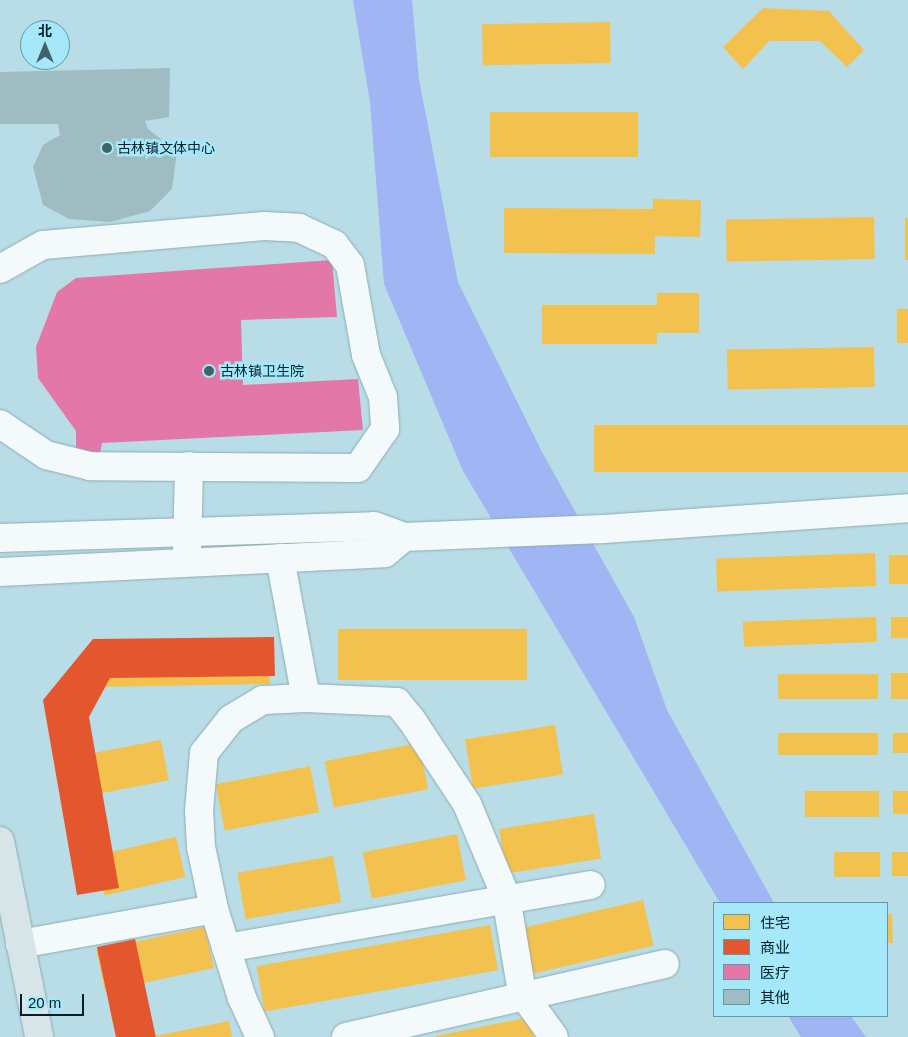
<!DOCTYPE html>
<meta charset="utf-8">
<style>
body{margin:0}
#map{position:relative;width:908px;height:1037px;overflow:hidden;background:#b8dde6;font-family:Helvetica,"Noto Sans SC",sans-serif}
div>[style]{position:absolute}
.water>*{inset:0;background:#a0b5f3}
.homes>*{inset:0;background:#f2c14e;transform-origin:0 0}
.shops>*{inset:0;background:#e4572e;transform-origin:0 0}
.health>*{inset:0;background:#e377a8}
.building>*{inset:0;background:#9fbcc3}
.roads{filter:drop-shadow(0 0 1px #8eabb2) drop-shadow(0 0 1px #8eabb2)}
.minor>*{height:28px;margin:-14px;padding:0 14px;transform-origin:14px;border-radius:14px;background:#f4fafb}
.major>*{height:28px;margin:-14px;padding:0 14px;transform-origin:14px;border-radius:14px;background:#d7e5e9}
.dots>*{width:14px;height:14px;translate:-50% -50%;box-sizing:border-box;border:2px solid #a4e8fa;border-radius:50%}
span{translate:-50% -50%;white-space:nowrap;text-align:center;line-height:1.15;-webkit-text-stroke:5px #a4e8fa;paint-order:stroke}
.poi-label{font-size:14px;color:#032026}
.left{translate:0 -50%;text-align:left}
.legend{position:absolute;left:713px;top:902px;width:175px;height:115px;box-sizing:border-box;background:#a4e8fa;border:1px solid #6498a5;margin:0;padding:6px 9px;list-style:none;font-size:15px;color:#032026}
.legend li{display:flex;align-items:center;gap:10px;height:25px}
.legend b{width:25px;border:1px solid #6498a5}
.north{position:absolute;left:20px;top:20px;width:50px;height:50px;box-sizing:border-box;background:#a4e8fa;border:1px solid #6498a5;border-radius:50%;rotate:0deg;font-size:14px;font-weight:700;line-height:20px;text-align:center;color:#032026}
.north::after{content:'';display:block;margin:auto;width:18px;height:22px;background:#426269;clip-path:polygon(50% 0,100% 100%,50% 72%,0 100%)}
.scale{position:absolute;left:20px;top:994px;width:64px;height:22px;box-sizing:border-box;border:2px solid #032026;border-top:0;padding-left:6px;font-size:15px;line-height:18px;white-space:nowrap;color:#032026;-webkit-text-stroke:4px #a4e8fa;paint-order:stroke}
</style>
<div id="map">
<div class="water">
<div style="clip-path:polygon(353px 0,412px 0,419px 79px,458px 282px,542px 452px,634px 617px,667px 710px,774px 903px,720px 903px,463px 471px,384px 284px,370px 102px)"></div>
<div style="clip-path:polygon(788px 1016px,851px 1016px,866px 1037px,801px 1037px)"></div>
</div>
<div class="homes">
<div style="clip-path:polygon(763px 8px,829px 11px,864px 50px,847px 67px,820px 41px,769px 41px,743px 69px,723px 47px)"></div>
<div style="left:610px;top:22px;width:41px;height:128px;rotate:89deg"></div>
<div style="left:490px;top:112px;width:148px;height:45px"></div>
<div style="clip-path:polygon(653px 199px,701px 200px,700px 237px,655px 236px,655px 254px,504px 253px,504px 208px,653px 209px)"></div>
<div style="left:874px;top:217px;width:42px;height:148px;rotate:89deg"></div>
<div style="left:905px;top:218px;width:3px;height:42px"></div>
<div style="clip-path:polygon(657px 293px,699px 293px,699px 333px,657px 333px,657px 344px,542px 344px,542px 305px,657px 305px)"></div>
<div style="left:897px;top:309px;width:11px;height:34px"></div>
<div style="left:874px;top:347px;width:40px;height:147px;rotate:89deg"></div>
<div style="left:908px;top:425px;width:47px;height:314px;rotate:90deg"></div>
<div style="left:875px;top:553px;width:33px;height:159px;rotate:88deg"></div>
<div style="left:889px;top:555px;width:19px;height:29px"></div>
<div style="left:876px;top:617px;width:25px;height:133px;rotate:88deg"></div>
<div style="left:908px;top:617px;width:21px;height:17px;rotate:90deg"></div>
<div style="left:338px;top:629px;width:189px;height:51px"></div>
<div style="left:269px;top:638px;width:46px;height:173px;rotate:89deg"></div>
<div style="left:908px;top:673px;width:26px;height:17px;rotate:90deg"></div>
<div style="left:878px;top:674px;width:25px;height:100px;rotate:90deg"></div>
<div style="left:555px;top:725px;width:50px;height:91px;rotate:81deg"></div>
<div style="left:778px;top:733px;width:100px;height:22px"></div>
<div style="left:893px;top:733px;width:15px;height:20px"></div>
<div style="left:161px;top:740px;width:41px;height:83px;rotate:79deg"></div>
<div style="left:419px;top:743px;width:47px;height:96px;rotate:79deg"></div>
<div style="left:310px;top:766px;width:47px;height:96px;rotate:79deg"></div>
<div style="left:805px;top:791px;width:74px;height:26px"></div>
<div style="left:908px;top:791px;width:23px;height:15px;rotate:90deg"></div>
<div style="left:594px;top:814px;width:45px;height:96px;rotate:81deg"></div>
<div style="left:457px;top:834px;width:47px;height:96px;rotate:79deg"></div>
<div style="left:176px;top:837px;width:41px;height:83px;rotate:77deg"></div>
<div style="left:834px;top:852px;width:46px;height:25px"></div>
<div style="left:892px;top:852px;width:16px;height:24px"></div>
<div style="left:333px;top:856px;width:47px;height:97px;rotate:80deg"></div>
<div style="left:643px;top:900px;width:47px;height:124px;rotate:77deg"></div>
<div style="clip-path:polygon(887px 914px,892px 914px,893px 943px,887px 943px)"></div>
<div style="left:490px;top:925px;width:46px;height:237px;rotate:80deg"></div>
<div style="left:205px;top:927px;width:42px;height:111px;rotate:78deg"></div>
<div style="clip-path:polygon(530px 1017px,534px 1037px,436px 1037px,436px 1036px)"></div>
<div style="clip-path:polygon(229px 1021px,232px 1037px,156px 1037px,155px 1036px)"></div>
</div>
<div class="shops">
<div style="clip-path:polygon(274px 637px,275px 676px,110px 678px,89px 717px,119px 888px,77px 895px,43px 700px,93px 639px)"></div>
<div style="left:135px;top:939px;width:100px;height:39px;rotate:78deg"></div>
</div>
<div class="health">
<div style="clip-path:polygon(332px 260px,337px 317px,241px 320px,243px 385px,358px 379px,363px 430px,102px 443px,100px 453px,76px 453px,76px 431px,38px 378px,36px 347px,57px 292px,76px 278px)"></div>
</div>
<div class="building">
<div style="clip-path:polygon(170px 68px,169px 117px,145px 121px,148px 129px,177px 152px,172px 189px,150px 211px,110px 222px,69px 219px,43px 205px,33px 167px,43px 145px,60px 135px,58px 124px,0 124px,0 72px)"></div>
</div>
<div class="roads">
<div class="minor">
<div style="left:0;top:269px;width:49px;rotate:-29.2deg"></div>
<div style="left:43px;top:245px;width:222px;rotate:-4.9deg"></div>
<div style="left:264px;top:226px;width:35px;rotate:3deg"></div>
<div style="left:299px;top:228px;width:38px;rotate:25deg"></div>
<div style="left:334px;top:244px;width:26px;rotate:53deg"></div>
<div style="left:350px;top:265px;width:91px;rotate:79.9deg"></div>
<div style="left:366px;top:355px;width:45px;rotate:68deg"></div>
<div style="left:383px;top:397px;width:32px;rotate:86deg"></div>
<div style="left:385px;top:429px;width:47px;rotate:124.7deg"></div>
<div style="left:358px;top:468px;width:268px;rotate:-179.6deg"></div>
<div style="left:90px;top:466px;width:45px;rotate:-166deg"></div>
<div style="left:46px;top:455px;width:55px;rotate:-146deg"></div>
<div style="left:0;top:538px;width:374px;rotate:-1.8deg"></div>
<div style="left:374px;top:526px;width:32px;rotate:20deg"></div>
<div style="left:187px;top:550px;width:84px;rotate:-88.6deg"></div>
<div style="left:280px;top:558px;width:142px;rotate:79.5deg"></div>
<div style="left:306px;top:698px;width:91px;rotate:2.5deg"></div>
<div style="left:397px;top:702px;width:22px;rotate:51deg"></div>
<div style="left:411px;top:719px;width:102px;rotate:56.6deg"></div>
<div style="left:467px;top:804px;width:101px;rotate:67.2deg"></div>
<div style="left:506px;top:897px;width:97px;rotate:80.5deg"></div>
<div style="left:522px;top:993px;width:54px;rotate:54deg"></div>
<div style="left:0;top:572px;width:385px;rotate:-2.8deg"></div>
<div style="left:385px;top:553px;width:25px;rotate:-40deg"></div>
<div style="left:404px;top:537px;width:199px;rotate:-2.3deg"></div>
<div style="left:603px;top:529px;width:306px;rotate:-3.9deg"></div>
<div style="left:20px;top:944px;width:197px;rotate:-10.2deg"></div>
<div style="left:226px;top:948px;width:370px;rotate:-9.8deg"></div>
<div style="left:260px;top:1037px;width:43px;rotate:-114.8deg"></div>
<div style="left:242px;top:998px;width:93px;rotate:-107.5deg"></div>
<div style="left:214px;top:909px;width:63px;rotate:-101.8deg"></div>
<div style="left:201px;top:847px;width:36px;rotate:-93deg"></div>
<div style="left:199px;top:811px;width:58px;rotate:-85.1deg"></div>
<div style="left:204px;top:753px;width:43px;rotate:-51.5deg"></div>
<div style="left:231px;top:719px;width:37px;rotate:-31deg"></div>
<div style="left:263px;top:700px;width:43px;rotate:-2.7deg"></div>
<div style="left:346px;top:1037px;width:327px;rotate:-12.9deg"></div>
</div>
<div class="major">
<div style="left:0;top:841px;width:200px;rotate:78.7deg"></div>
</div>
</div>
<div class="dots">
<div style="left:107px;top:148px;background:#426269"></div>
<div style="left:209px;top:371px;background:#426269"></div>
</div>
<div class="poi-label">
<span class="left" style="left:117px;top:148px">古林镇文体中心</span>
<span class="left" style="left:220px;top:371px">古林镇卫生院</span>
</div>
<ul class="legend">
<li><b style="height:14px;background:#f2c14e"></b>住宅</li>
<li><b style="height:14px;background:#e4572e"></b>商业</li>
<li><b style="height:14px;background:#e377a8"></b>医疗</li>
<li><b style="height:14px;background:#9fbcc3"></b>其他</li>
</ul>
<div class="north">北</div>
<div class="scale">20 m</div>
</div>
